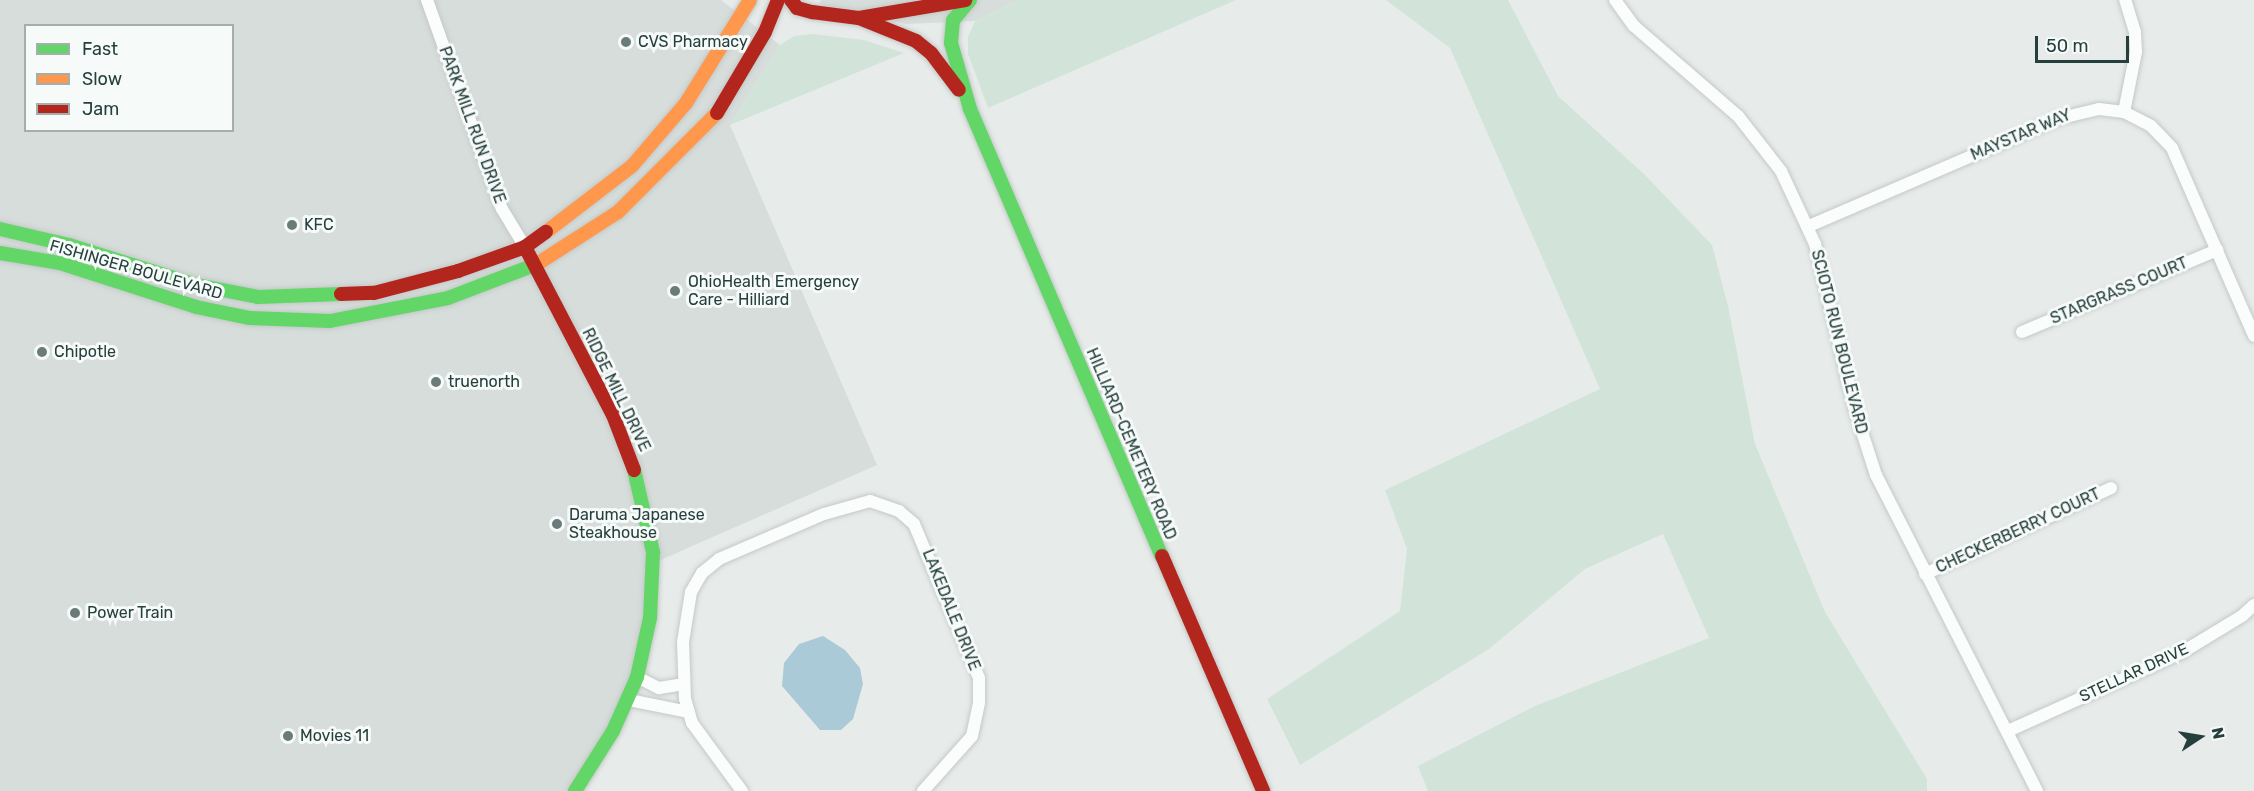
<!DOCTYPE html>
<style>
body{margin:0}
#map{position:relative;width:2254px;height:791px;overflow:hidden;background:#e7ecea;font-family:Rubik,sans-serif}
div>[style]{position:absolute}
.built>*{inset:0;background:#d6dddb}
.green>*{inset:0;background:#d2e4da}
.water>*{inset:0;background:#abcad7}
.roads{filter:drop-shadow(0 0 2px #c4c9c7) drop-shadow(0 0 2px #c4c9c7)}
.street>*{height:12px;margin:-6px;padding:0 6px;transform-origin:6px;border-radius:6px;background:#fbfcfc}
.fast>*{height:14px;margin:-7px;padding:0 7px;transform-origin:7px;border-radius:7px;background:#63d668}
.slow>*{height:14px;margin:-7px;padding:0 7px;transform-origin:7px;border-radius:7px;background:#ff974d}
.jam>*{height:14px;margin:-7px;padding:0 7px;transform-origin:7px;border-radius:7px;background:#b3261e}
.dots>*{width:16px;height:16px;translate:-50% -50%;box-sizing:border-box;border:3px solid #f6faf9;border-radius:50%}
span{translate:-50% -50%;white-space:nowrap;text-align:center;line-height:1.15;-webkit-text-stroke:6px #f6faf9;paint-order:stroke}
.poi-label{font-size:16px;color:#253f3c}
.left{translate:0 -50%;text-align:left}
.street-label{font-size:16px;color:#253f3c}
.legend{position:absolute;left:24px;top:24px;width:210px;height:108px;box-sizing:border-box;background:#f6faf9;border:2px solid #a2afad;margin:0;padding:8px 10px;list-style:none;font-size:18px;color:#253f3c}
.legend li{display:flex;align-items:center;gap:12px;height:30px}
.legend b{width:30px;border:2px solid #a2afad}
.north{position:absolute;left:2170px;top:707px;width:60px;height:60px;-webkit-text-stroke:4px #f6faf9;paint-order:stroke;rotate:78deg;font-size:16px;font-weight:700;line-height:24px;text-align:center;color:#253f3c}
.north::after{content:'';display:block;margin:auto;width:21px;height:27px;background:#253f3c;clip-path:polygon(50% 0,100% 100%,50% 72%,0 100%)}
.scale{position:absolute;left:2035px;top:36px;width:94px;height:27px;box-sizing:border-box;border:3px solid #253f3c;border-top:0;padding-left:8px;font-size:18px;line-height:21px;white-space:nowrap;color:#253f3c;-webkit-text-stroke:4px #f6faf9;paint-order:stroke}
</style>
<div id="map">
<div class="built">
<div style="clip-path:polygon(evenodd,0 0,721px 0,780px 45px,730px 125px,877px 465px,656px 562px,637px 672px,576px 791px,0 791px,0 0,26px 26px,232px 26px,232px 130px,26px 130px,26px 26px)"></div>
<div style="clip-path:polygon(821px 0,1019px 0,975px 21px,906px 24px,820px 4px)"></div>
</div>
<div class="green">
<div style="clip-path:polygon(1019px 0,1236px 0,988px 108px,968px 54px,968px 37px,975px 21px)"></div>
<div style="clip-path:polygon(1386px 0,1508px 0,1558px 96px,1645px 175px,1712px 245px,1728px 306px,1755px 444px,1825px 612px,1927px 779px,1927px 791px,1428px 791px,1418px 766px,1535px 706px,1709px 638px,1663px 534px,1585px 569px,1489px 649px,1300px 765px,1267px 699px,1400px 611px,1407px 549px,1385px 490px,1600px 389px,1450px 48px)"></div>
<div style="clip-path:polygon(813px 34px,864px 40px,904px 53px,730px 125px,780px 45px,794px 36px)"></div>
</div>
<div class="water">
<div style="clip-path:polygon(823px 636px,845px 650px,860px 668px,863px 684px,853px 719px,841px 730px,820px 730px,782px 686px,784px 663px,799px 644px)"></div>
</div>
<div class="roads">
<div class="street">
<div style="left:427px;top:0;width:222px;rotate:70.3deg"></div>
<div style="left:502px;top:209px;width:44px;rotate:58.8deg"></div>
<div style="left:1615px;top:0;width:32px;rotate:54deg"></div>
<div style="left:1634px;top:26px;width:138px;rotate:40.9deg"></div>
<div style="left:1738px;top:116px;width:70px;rotate:52deg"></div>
<div style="left:1781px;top:171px;width:81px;rotate:65deg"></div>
<div style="left:1815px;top:244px;width:168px;rotate:76.5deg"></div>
<div style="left:1854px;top:407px;width:71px;rotate:72.1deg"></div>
<div style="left:1876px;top:475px;width:355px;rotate:63deg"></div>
<div style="left:2124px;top:112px;width:61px;rotate:-78.7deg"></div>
<div style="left:2136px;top:52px;width:20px;rotate:-93deg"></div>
<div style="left:2135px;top:32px;width:34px;rotate:-107deg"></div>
<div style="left:1809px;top:226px;width:270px;rotate:-23.3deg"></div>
<div style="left:2057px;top:119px;width:43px;rotate:-13.4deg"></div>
<div style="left:2099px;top:109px;width:25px;rotate:7deg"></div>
<div style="left:2124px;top:112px;width:30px;rotate:27deg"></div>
<div style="left:2151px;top:126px;width:30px;rotate:46deg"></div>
<div style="left:2172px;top:148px;width:205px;rotate:66.4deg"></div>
<div style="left:2022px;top:332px;width:212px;rotate:-22.8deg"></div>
<div style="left:1925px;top:574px;width:205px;rotate:-24.8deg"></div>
<div style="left:637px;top:677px;width:25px;rotate:27deg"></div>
<div style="left:659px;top:688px;width:24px;rotate:-9deg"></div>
<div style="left:629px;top:700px;width:60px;rotate:11.5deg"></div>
<div style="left:2008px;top:731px;width:190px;rotate:-24.3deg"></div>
<div style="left:2181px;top:653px;width:71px;rotate:-31.2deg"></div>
<div style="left:2242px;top:616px;width:16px;rotate:-43deg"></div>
<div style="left:742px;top:791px;width:84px;rotate:-126.3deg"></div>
<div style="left:692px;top:723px;width:25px;rotate:-106deg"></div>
<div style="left:685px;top:699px;width:57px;rotate:-92deg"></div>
<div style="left:683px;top:642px;width:51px;rotate:-80.9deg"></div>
<div style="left:691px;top:592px;width:22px;rotate:-60deg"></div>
<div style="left:702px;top:573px;width:22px;rotate:-39deg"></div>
<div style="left:719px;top:559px;width:114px;rotate:-23.2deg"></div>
<div style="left:824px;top:514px;width:48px;rotate:-15.8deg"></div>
<div style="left:870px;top:501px;width:31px;rotate:19deg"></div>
<div style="left:899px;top:511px;width:20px;rotate:41deg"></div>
<div style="left:914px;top:524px;width:167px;rotate:67.1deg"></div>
<div style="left:979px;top:678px;width:25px;rotate:90deg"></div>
<div style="left:979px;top:703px;width:34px;rotate:102deg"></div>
<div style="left:972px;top:736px;width:74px;rotate:131.7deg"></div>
</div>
<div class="fast">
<div style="left:970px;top:0;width:26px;rotate:130deg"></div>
<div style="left:953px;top:20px;width:23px;rotate:95deg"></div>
<div style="left:951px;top:43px;width:69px;rotate:73.9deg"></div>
<div style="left:970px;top:109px;width:486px;rotate:66.8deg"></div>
<div style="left:0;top:229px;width:71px;rotate:13.1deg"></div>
<div style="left:69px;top:245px;width:134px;rotate:17.4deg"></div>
<div style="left:197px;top:285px;width:62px;rotate:11.1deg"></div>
<div style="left:258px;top:297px;width:83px;rotate:-2.1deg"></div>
<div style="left:0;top:253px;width:61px;rotate:9.5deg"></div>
<div style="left:60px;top:263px;width:143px;rotate:17.9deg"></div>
<div style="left:196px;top:307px;width:54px;rotate:11.7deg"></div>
<div style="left:249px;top:318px;width:81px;rotate:2.1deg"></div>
<div style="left:330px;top:321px;width:120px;rotate:-11deg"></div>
<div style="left:448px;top:298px;width:95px;rotate:-20.9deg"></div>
<div style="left:575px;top:791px;width:71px;rotate:-57.7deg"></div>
<div style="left:613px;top:731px;width:59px;rotate:-66deg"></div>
<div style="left:637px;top:677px;width:60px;rotate:-77.6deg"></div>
<div style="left:650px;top:618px;width:66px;rotate:-87.4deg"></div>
<div style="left:653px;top:552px;width:84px;rotate:-103deg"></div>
</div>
<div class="slow">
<div style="left:546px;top:232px;width:108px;rotate:-37.5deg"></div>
<div style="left:632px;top:166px;width:83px;rotate:-49.4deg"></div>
<div style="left:686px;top:103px;width:121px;rotate:-58.1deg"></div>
<div style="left:537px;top:264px;width:96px;rotate:-32.7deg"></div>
<div style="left:618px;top:212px;width:140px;rotate:-45deg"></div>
</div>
<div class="jam">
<div style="left:791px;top:0;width:10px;rotate:53deg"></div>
<div style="left:797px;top:8px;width:16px;rotate:15deg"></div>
<div style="left:812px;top:12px;width:47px;rotate:7.3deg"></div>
<div style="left:859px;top:18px;width:108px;rotate:-9.6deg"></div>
<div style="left:859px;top:18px;width:61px;rotate:22deg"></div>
<div style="left:916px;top:41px;width:19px;rotate:39deg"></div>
<div style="left:931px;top:53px;width:46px;rotate:52.9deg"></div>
<div style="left:717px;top:113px;width:94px;rotate:-59.3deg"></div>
<div style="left:765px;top:32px;width:35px;rotate:-68deg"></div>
<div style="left:525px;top:247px;width:190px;rotate:62.4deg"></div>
<div style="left:613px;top:415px;width:59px;rotate:69.1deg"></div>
<div style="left:341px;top:294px;width:33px;rotate:-2deg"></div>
<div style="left:374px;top:293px;width:87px;rotate:-14.7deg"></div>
<div style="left:458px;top:271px;width:71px;rotate:-19.7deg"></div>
<div style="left:525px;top:247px;width:26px;rotate:-36deg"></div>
<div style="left:1162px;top:556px;width:256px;rotate:66.7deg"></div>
</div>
</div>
<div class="dots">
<div style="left:626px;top:42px;background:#697c79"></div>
<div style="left:292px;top:225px;background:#697c79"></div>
<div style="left:675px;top:291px;background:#697c79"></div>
<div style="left:42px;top:352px;background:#697c79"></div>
<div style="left:436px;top:382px;background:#697c79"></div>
<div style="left:557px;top:524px;background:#697c79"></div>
<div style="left:75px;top:613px;background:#697c79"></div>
<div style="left:288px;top:736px;background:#697c79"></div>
</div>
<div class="poi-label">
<span class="left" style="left:638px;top:42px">CVS Pharmacy</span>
<span class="left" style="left:304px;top:225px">KFC</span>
<span class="left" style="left:688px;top:291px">OhioHealth Emergency<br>Care - Hilliard</span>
<span class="left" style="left:54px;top:352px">Chipotle</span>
<span class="left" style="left:448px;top:382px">truenorth</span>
<span class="left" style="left:569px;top:524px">Daruma Japanese<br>Steakhouse</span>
<span class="left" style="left:87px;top:613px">Power Train</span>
<span class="left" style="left:300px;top:736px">Movies 11</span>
</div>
<div class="street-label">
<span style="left:472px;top:125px;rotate:70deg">PARK MILL RUN DRIVE</span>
<span style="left:2021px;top:135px;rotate:-23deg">MAYSTAR WAY</span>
<span style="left:136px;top:270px;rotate:16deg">FISHINGER BOULEVARD</span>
<span style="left:2119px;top:291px;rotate:-23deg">STARGRASS COURT</span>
<span style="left:1839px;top:342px;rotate:76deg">SCIOTO RUN BOULEVARD</span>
<span style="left:616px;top:390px;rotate:64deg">RIDGE MILL DRIVE</span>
<span style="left:1131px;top:444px;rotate:67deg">HILLIARD-CEMETERY ROAD</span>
<span style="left:2018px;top:531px;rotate:-25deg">CHECKERBERRY COURT</span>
<span style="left:951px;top:610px;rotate:68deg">LAKEDALE DRIVE</span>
<span style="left:2134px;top:673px;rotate:-25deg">STELLAR DRIVE</span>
</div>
<ul class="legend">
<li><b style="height:8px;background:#63d668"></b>Fast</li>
<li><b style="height:8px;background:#ff974d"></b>Slow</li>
<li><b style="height:8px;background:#b3261e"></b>Jam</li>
</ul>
<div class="north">N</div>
<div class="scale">50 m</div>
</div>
